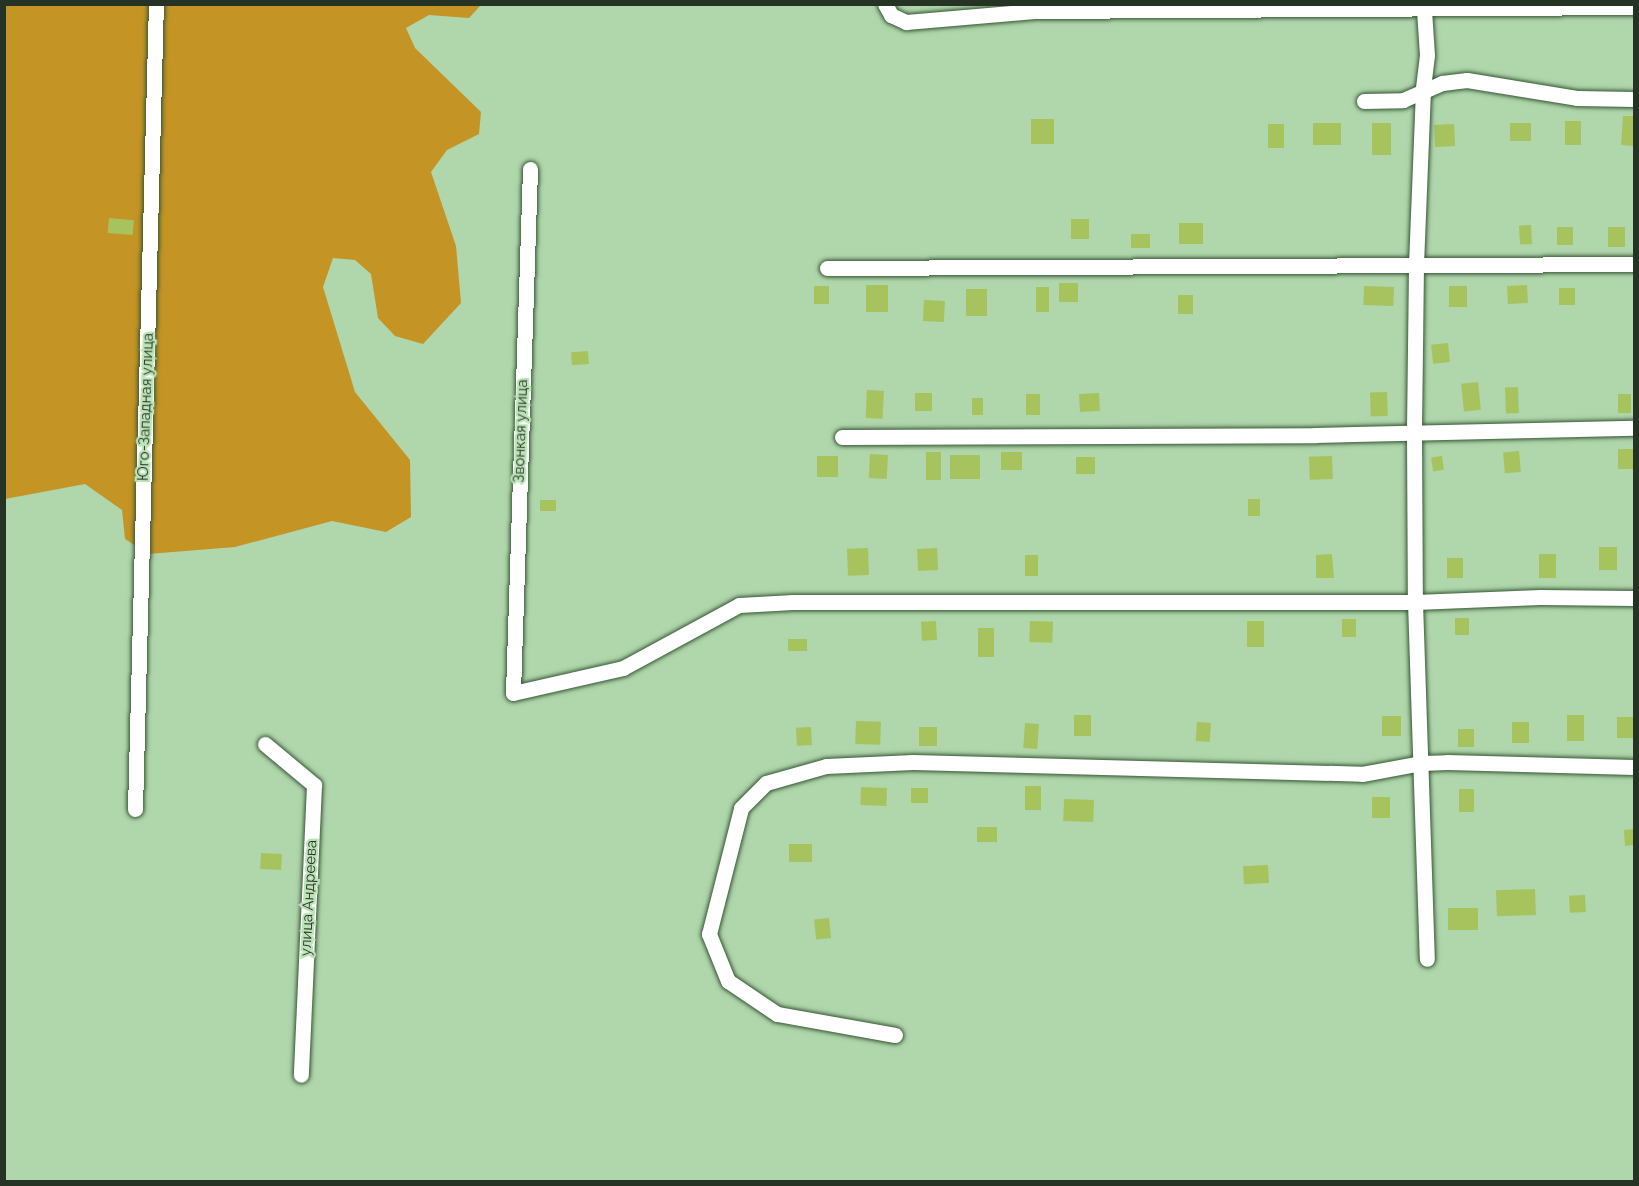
<!DOCTYPE html>
<meta charset="utf-8">
<style>
body{margin:0}
#map{position:relative;width:1639px;height:1186px;overflow:hidden;background:#b0d6ac;font-family:Raleway,sans-serif}
div>[style]{position:absolute}
.forest>*{inset:0;background:#c49425}
.building>*{inset:0;background:#a6c35e;transform-origin:0 0}
.roads{filter:drop-shadow(0 0 2px #365734) drop-shadow(0 0 2px #365734)}
.minor>*{height:15px;margin:-7.5px;padding:0 7.5px;transform-origin:7.5px;border-radius:7.5px;background:#fff}
span{translate:-50% -50%;white-space:nowrap;text-align:center;line-height:1.15;-webkit-text-stroke:4.5px #bde3b9;paint-order:stroke}
.street-label{font-size:15px;color:#243323}
.frame{position:absolute;inset:0;border:6px solid #243323;pointer-events:none}
</style>
<div id="map">
<div class="forest">
<div style="clip-path:polygon(5px 5px,481px 5px,469px 18px,429px 15px,406px 28px,415px 48px,481px 112px,479px 134px,447px 150px,431px 172px,456px 246px,461px 303px,423px 344px,395px 336px,378px 318px,371px 274px,355px 260px,333px 258px,323px 287px,355px 392px,410px 460px,411px 517px,386px 532px,332px 521px,235px 547px,148px 554px,125px 539px,122px 510px,85px 484px,5px 499px)"></div>
</div>
<div class="building">
<div style="clip-path:polygon(1623px 116px,1634px 116px,1634px 146px,1621px 145px)"></div>
<div style="left:1031px;top:119px;width:23px;height:25px"></div>
<div style="left:1565px;top:121px;width:16px;height:24px"></div>
<div style="left:1341px;top:123px;width:22px;height:28px;rotate:90deg"></div>
<div style="left:1372px;top:123px;width:19px;height:32px"></div>
<div style="left:1531px;top:123px;width:18px;height:21px;rotate:90deg"></div>
<div style="left:1268px;top:124px;width:16px;height:24px"></div>
<div style="left:1454px;top:124px;width:22px;height:20px;rotate:87deg"></div>
<div style="left:109px;top:218px;width:25px;height:15px;rotate:5deg"></div>
<div style="left:1089px;top:219px;width:20px;height:18px;rotate:90deg"></div>
<div style="left:1179px;top:223px;width:24px;height:21px"></div>
<div style="left:1531px;top:225px;width:19px;height:12px;rotate:87deg"></div>
<div style="left:1573px;top:227px;width:18px;height:16px;rotate:90deg"></div>
<div style="left:1608px;top:227px;width:17px;height:20px"></div>
<div style="left:1131px;top:234px;width:19px;height:14px"></div>
<div style="left:1059px;top:283px;width:19px;height:19px"></div>
<div style="left:866px;top:285px;width:22px;height:27px"></div>
<div style="left:1527px;top:285px;width:18px;height:20px;rotate:87deg"></div>
<div style="left:814px;top:286px;width:15px;height:18px"></div>
<div style="left:1364px;top:286px;width:30px;height:19px;rotate:2deg"></div>
<div style="left:1449px;top:286px;width:18px;height:21px"></div>
<div style="left:1036px;top:287px;width:13px;height:25px"></div>
<div style="left:1559px;top:288px;width:16px;height:17px"></div>
<div style="left:966px;top:289px;width:21px;height:27px"></div>
<div style="left:1178px;top:295px;width:15px;height:19px"></div>
<div style="left:924px;top:300px;width:21px;height:21px;rotate:3deg"></div>
<div style="left:1448px;top:343px;width:19px;height:17px;rotate:84deg"></div>
<div style="left:588px;top:351px;width:13px;height:17px;rotate:86deg"></div>
<div style="left:1478px;top:382px;width:28px;height:17px;rotate:84deg"></div>
<div style="left:1518px;top:387px;width:26px;height:13px;rotate:88deg"></div>
<div style="left:867px;top:390px;width:17px;height:28px;rotate:3deg"></div>
<div style="left:1387px;top:392px;width:24px;height:17px;rotate:88deg"></div>
<div style="left:915px;top:393px;width:17px;height:18px"></div>
<div style="left:1099px;top:393px;width:18px;height:20px;rotate:87deg"></div>
<div style="left:1026px;top:394px;width:14px;height:21px"></div>
<div style="left:1618px;top:394px;width:13px;height:19px"></div>
<div style="left:972px;top:398px;width:11px;height:17px"></div>
<div style="left:1634px;top:449px;width:20px;height:16px;rotate:90deg"></div>
<div style="left:1519px;top:451px;width:21px;height:16px;rotate:85deg"></div>
<div style="left:926px;top:452px;width:15px;height:28px"></div>
<div style="left:1001px;top:452px;width:21px;height:18px"></div>
<div style="left:870px;top:454px;width:18px;height:24px;rotate:3deg"></div>
<div style="left:950px;top:455px;width:30px;height:24px"></div>
<div style="left:817px;top:456px;width:21px;height:21px"></div>
<div style="left:1332px;top:456px;width:23px;height:23px;rotate:88deg"></div>
<div style="left:1442px;top:456px;width:14px;height:11px;rotate:82deg"></div>
<div style="left:1076px;top:457px;width:19px;height:17px"></div>
<div style="left:1248px;top:499px;width:12px;height:17px"></div>
<div style="left:540px;top:500px;width:16px;height:11px"></div>
<div style="left:1599px;top:547px;width:18px;height:23px"></div>
<div style="left:868px;top:548px;width:27px;height:21px;rotate:88deg"></div>
<div style="left:937px;top:548px;width:22px;height:20px;rotate:87deg"></div>
<div style="clip-path:polygon(1332px 554px,1334px 578px,1316px 578px,1316px 555px)"></div>
<div style="left:1539px;top:554px;width:17px;height:24px"></div>
<div style="left:1025px;top:555px;width:13px;height:21px"></div>
<div style="left:1447px;top:558px;width:16px;height:20px"></div>
<div style="left:1455px;top:618px;width:14px;height:17px"></div>
<div style="left:1342px;top:619px;width:14px;height:18px"></div>
<div style="left:936px;top:621px;width:19px;height:15px;rotate:87deg"></div>
<div style="left:1030px;top:621px;width:23px;height:21px;rotate:2deg"></div>
<div style="left:1247px;top:621px;width:17px;height:26px"></div>
<div style="left:978px;top:628px;width:16px;height:29px"></div>
<div style="left:788px;top:639px;width:19px;height:12px"></div>
<div style="left:1074px;top:715px;width:17px;height:21px"></div>
<div style="left:1567px;top:715px;width:17px;height:26px"></div>
<div style="left:1382px;top:716px;width:19px;height:20px"></div>
<div style="left:1634px;top:717px;width:21px;height:17px;rotate:90deg"></div>
<div style="left:856px;top:721px;width:25px;height:23px;rotate:2deg"></div>
<div style="left:1197px;top:722px;width:14px;height:19px;rotate:4deg"></div>
<div style="left:1512px;top:722px;width:17px;height:21px"></div>
<div style="left:1025px;top:723px;width:14px;height:25px;rotate:4deg"></div>
<div style="left:811px;top:727px;width:18px;height:15px;rotate:87deg"></div>
<div style="left:919px;top:727px;width:18px;height:19px"></div>
<div style="left:1458px;top:729px;width:16px;height:18px"></div>
<div style="left:1025px;top:786px;width:16px;height:24px"></div>
<div style="left:861px;top:787px;width:26px;height:18px;rotate:2deg"></div>
<div style="left:911px;top:788px;width:17px;height:15px"></div>
<div style="left:1459px;top:789px;width:15px;height:23px"></div>
<div style="left:1372px;top:797px;width:18px;height:21px"></div>
<div style="left:1064px;top:799px;width:30px;height:22px;rotate:2deg"></div>
<div style="left:977px;top:827px;width:20px;height:15px"></div>
<div style="clip-path:polygon(1634px 829px,1634px 845px,1625px 846px,1624px 830px)"></div>
<div style="left:789px;top:844px;width:23px;height:18px"></div>
<div style="left:261px;top:853px;width:21px;height:16px;rotate:3deg"></div>
<div style="left:1268px;top:865px;width:18px;height:25px;rotate:87deg"></div>
<div style="left:1535px;top:889px;width:26px;height:39px;rotate:88deg"></div>
<div style="left:1585px;top:895px;width:17px;height:16px;rotate:87deg"></div>
<div style="left:1478px;top:908px;width:22px;height:30px;rotate:90deg"></div>
<div style="left:829px;top:918px;width:20px;height:15px;rotate:84deg"></div>
</div>
<div class="roads">
<div class="minor">
<div style="left:885px;top:4px;width:13px;rotate:61deg"></div>
<div style="left:891px;top:15px;width:17px;rotate:25deg"></div>
<div style="left:906px;top:22px;width:129px;rotate:-4.9deg"></div>
<div style="left:1035px;top:11px;width:599px;rotate:-0.38deg"></div>
<div style="left:1424px;top:10px;width:45px;rotate:86.2deg"></div>
<div style="left:1427px;top:55px;width:35px;rotate:97deg"></div>
<div style="left:1423px;top:90px;width:176px;rotate:92.3deg"></div>
<div style="left:1416px;top:266px;width:167px;rotate:90.7deg"></div>
<div style="left:1414px;top:433px;width:169px;rotate:89.7deg"></div>
<div style="left:1415px;top:602px;width:357px;rotate:88.1deg"></div>
<div style="left:1364px;top:101px;width:39px;rotate:-1deg"></div>
<div style="left:1403px;top:100px;width:43px;rotate:-23.6deg"></div>
<div style="left:1442px;top:83px;width:25px;rotate:-7deg"></div>
<div style="left:1467px;top:80px;width:111px;rotate:9.3deg"></div>
<div style="left:1577px;top:98px;width:57px;rotate:1deg"></div>
<div style="left:530px;top:169px;width:524px;rotate:91.86deg"></div>
<div style="left:513px;top:693px;width:113px;rotate:-12.8deg"></div>
<div style="left:623px;top:668px;width:132px;rotate:-28.5deg"></div>
<div style="left:739px;top:605px;width:54px;rotate:-3.2deg"></div>
<div style="left:793px;top:602px;width:622px"></div>
<div style="left:1415px;top:602px;width:125px;rotate:-2.3deg"></div>
<div style="left:1540px;top:597px;width:94px;rotate:0.6deg"></div>
<div style="left:827px;top:268px;width:807px;rotate:-0.28deg"></div>
<div style="left:842px;top:437px;width:473px;rotate:-0.2deg"></div>
<div style="left:1315px;top:435px;width:319px;rotate:-1.3deg"></div>
<div style="left:265px;top:744px;width:64px;rotate:39.9deg"></div>
<div style="left:314px;top:785px;width:290px;rotate:92.6deg"></div>
<div style="left:135px;top:809px;width:805px;rotate:-88.51deg"></div>
<div style="left:895px;top:1035px;width:120px;rotate:-169.9deg"></div>
<div style="left:777px;top:1014px;width:59px;rotate:-146deg"></div>
<div style="left:728px;top:981px;width:51px;rotate:-112deg"></div>
<div style="left:709px;top:934px;width:130px;rotate:-75.7deg"></div>
<div style="left:741px;top:808px;width:35px;rotate:-45deg"></div>
<div style="left:766px;top:783px;width:62px;rotate:-15.8deg"></div>
<div style="left:826px;top:766px;width:87px;rotate:-2.6deg"></div>
<div style="left:913px;top:762px;width:449px;rotate:1.5deg"></div>
<div style="left:1362px;top:774px;width:61px;rotate:-10.4deg"></div>
<div style="left:1422px;top:763px;width:25px;rotate:-2deg"></div>
<div style="left:1447px;top:762px;width:187px;rotate:1.5deg"></div>
</div>
</div>
<div class="street-label">
<span style="left:146px;top:407px;rotate:-88deg">Юго-Западная улица</span>
<span style="left:521px;top:431px;rotate:-88deg">Звонкая улица</span>
<span style="left:309px;top:898px;rotate:-87deg">улица Андреева</span>
</div>
<div class="frame"></div>
</div>
